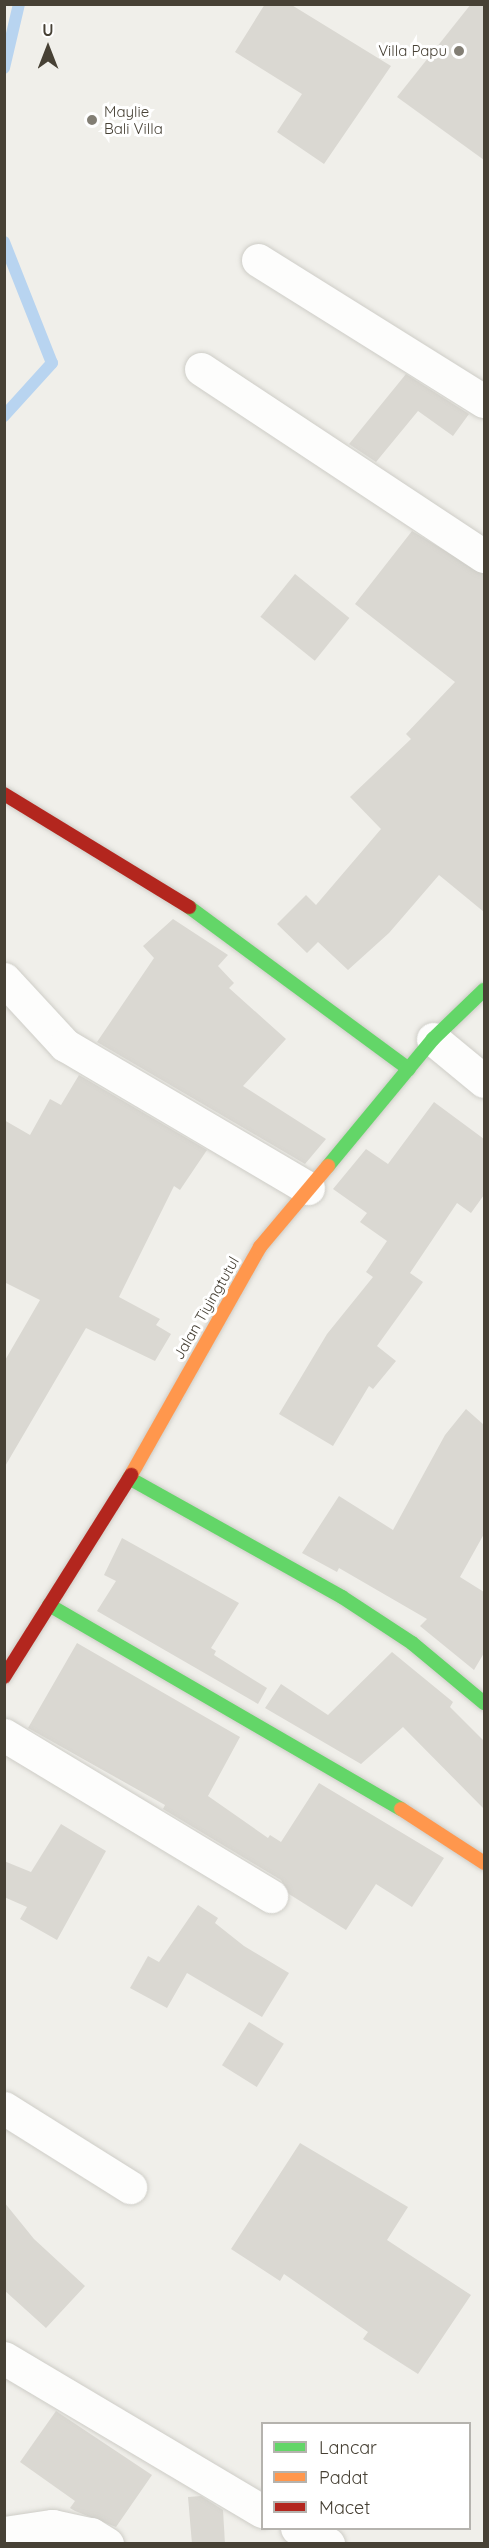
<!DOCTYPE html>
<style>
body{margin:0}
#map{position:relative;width:489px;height:2548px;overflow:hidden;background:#f0efea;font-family:Quicksand,sans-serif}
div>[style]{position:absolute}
.stream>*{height:12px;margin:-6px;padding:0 6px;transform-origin:6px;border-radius:6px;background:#b8d4f0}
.building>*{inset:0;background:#dad8d2;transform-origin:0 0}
.roads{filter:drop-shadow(0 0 2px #cecdc7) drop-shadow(0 0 2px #cecdc7)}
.street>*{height:33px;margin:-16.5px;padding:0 16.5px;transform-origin:16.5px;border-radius:16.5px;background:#fdfdfc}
.fast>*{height:14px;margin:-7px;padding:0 7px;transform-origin:7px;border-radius:7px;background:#63d668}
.slow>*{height:14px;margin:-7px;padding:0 7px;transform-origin:7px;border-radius:7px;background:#ff974d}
.jam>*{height:14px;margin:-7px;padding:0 7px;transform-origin:7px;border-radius:7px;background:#b3261e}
.dots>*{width:16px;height:16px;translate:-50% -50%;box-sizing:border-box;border:3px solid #fff;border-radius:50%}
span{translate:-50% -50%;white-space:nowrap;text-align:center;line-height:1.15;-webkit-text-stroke:6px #fff;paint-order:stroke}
.poi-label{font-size:15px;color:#474135}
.right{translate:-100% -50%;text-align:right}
.left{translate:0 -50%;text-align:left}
.street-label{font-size:15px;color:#474135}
.frame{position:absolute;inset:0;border:6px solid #474135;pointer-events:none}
.legend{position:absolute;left:261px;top:2422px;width:210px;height:108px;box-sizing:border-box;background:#fff;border:2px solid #b5b3ae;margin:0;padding:8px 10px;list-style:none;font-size:18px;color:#474135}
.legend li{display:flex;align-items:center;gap:12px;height:30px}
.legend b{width:30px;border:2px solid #b5b3ae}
.north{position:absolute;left:18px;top:18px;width:60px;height:60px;-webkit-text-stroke:4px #fff;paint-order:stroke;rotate:0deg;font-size:16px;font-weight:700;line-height:24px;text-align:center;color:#474135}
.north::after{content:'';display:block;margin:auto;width:21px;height:27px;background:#474135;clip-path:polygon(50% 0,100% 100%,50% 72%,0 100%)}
</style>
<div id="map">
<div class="stream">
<div style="left:4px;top:68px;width:66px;rotate:-76.8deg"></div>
<div style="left:4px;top:242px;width:130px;rotate:68.4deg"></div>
<div style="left:52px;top:363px;width:72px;rotate:132.2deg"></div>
</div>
<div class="building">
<div style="clip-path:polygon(265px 4px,290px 4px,391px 66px,324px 164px,277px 132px,302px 94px,235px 52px)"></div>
<div style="clip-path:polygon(471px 4px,484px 4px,484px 160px,397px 97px)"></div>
<div style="clip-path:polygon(406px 374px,469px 414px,453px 436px,418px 411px,376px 462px,349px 444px)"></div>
<div style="clip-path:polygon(412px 531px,484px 574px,484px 912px,439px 875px,389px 933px,348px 970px,318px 942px,307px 953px,277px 924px,306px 895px,316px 905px,381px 829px,350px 797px,411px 739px,406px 734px,455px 682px,355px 604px)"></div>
<div style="left:295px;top:574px;width:70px;height:55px;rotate:39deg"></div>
<div style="clip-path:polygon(173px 919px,228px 955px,218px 966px,234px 983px,229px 988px,286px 1039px,243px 1086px,326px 1139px,305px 1164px,97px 1042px,154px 958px,143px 946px)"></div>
<div style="clip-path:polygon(79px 1075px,207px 1150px,180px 1190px,174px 1186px,119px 1297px,160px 1319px,156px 1325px,171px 1334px,155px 1361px,86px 1328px,4px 1468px,4px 1362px,40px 1300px,4px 1282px,4px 1120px,30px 1135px,50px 1099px,61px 1105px)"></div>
<div style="clip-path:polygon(434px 1102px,484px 1139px,484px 1195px,471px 1213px,457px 1203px,410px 1273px,423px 1282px,377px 1346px,396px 1361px,373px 1389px,369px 1386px,333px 1446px,279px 1414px,327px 1334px,373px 1277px,366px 1272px,387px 1241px,360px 1222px,367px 1213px,333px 1189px,366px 1149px,388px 1164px)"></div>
<div style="clip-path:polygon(466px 1409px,484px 1425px,484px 1534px,460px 1577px,484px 1592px,484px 1653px,474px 1670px,420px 1626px,427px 1619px,339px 1568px,337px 1572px,302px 1553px,339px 1496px,393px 1530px,445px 1435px)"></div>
<div style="clip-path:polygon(122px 1538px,239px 1603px,211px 1648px,216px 1651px,214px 1655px,267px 1688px,258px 1704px,97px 1611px,116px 1581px,104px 1575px)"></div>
<div style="clip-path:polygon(77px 1643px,240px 1737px,208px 1796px,268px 1838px,270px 1835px,281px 1842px,319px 1783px,444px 1858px,412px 1907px,376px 1884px,346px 1930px,289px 1894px,281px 1880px,163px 1809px,165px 1805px,28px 1728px)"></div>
<div style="clip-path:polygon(392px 1652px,453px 1702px,450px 1707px,484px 1741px,484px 1809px,403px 1727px,361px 1764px,265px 1708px,281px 1684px,328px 1715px)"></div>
<div style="clip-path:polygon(61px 1824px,106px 1851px,57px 1940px,20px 1919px,27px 1907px,4px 1897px,4px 1861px,31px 1872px)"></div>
<div style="clip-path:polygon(198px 1905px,218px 1918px,215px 1923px,244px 1946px,289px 1973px,262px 2017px,187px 1973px,167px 2008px,130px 1988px,148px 1956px,159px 1962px)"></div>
<div style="left:249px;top:2022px;width:41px;height:51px;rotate:32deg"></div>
<div style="clip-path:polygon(300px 2143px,408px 2207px,387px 2240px,471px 2295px,418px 2374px,363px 2339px,368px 2332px,284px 2274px,280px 2281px,231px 2249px)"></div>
<div style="clip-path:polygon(4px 2202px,34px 2239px,85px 2286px,46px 2328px,4px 2290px)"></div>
<div style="clip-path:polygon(56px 2411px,152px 2475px,116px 2527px,75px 2511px,70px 2508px,75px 2501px,20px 2462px)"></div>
<div style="clip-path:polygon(201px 2496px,223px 2510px,225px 2544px,192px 2544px,188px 2497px)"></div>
</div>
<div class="roads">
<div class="street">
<div style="left:258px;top:260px;width:266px;rotate:32deg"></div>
<div style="left:201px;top:369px;width:339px;rotate:33.5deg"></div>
<div style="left:4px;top:979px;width:90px;rotate:47.3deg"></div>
<div style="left:65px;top:1045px;width:282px;rotate:30.5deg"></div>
<div style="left:433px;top:1039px;width:66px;rotate:39.5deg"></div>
<div style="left:4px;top:1735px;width:312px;rotate:31.1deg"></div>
<div style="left:4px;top:2108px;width:149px;rotate:32.1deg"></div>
<div style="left:4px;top:2358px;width:300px;rotate:30.7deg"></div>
<div style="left:297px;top:2528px;width:35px;rotate:27deg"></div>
<div style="left:4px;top:2533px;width:49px;rotate:-8.3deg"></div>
<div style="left:52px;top:2526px;width:40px;rotate:12deg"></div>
<div style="left:91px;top:2534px;width:19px;rotate:32deg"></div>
</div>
<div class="fast">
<div style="left:189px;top:907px;width:273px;rotate:36.4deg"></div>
<div style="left:328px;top:1166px;width:165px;rotate:-50.4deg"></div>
<div style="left:433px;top:1039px;width:71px;rotate:-43.9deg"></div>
<div style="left:129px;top:1478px;width:244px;rotate:29.2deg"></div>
<div style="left:342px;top:1597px;width:84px;rotate:33.3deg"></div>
<div style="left:412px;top:1643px;width:94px;rotate:39.8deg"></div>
<div style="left:49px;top:1605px;width:407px;rotate:30.1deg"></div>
</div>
<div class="slow">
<div style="left:131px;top:1475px;width:262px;rotate:-60.5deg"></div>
<div style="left:260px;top:1247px;width:106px;rotate:-50deg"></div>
<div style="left:401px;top:1809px;width:99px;rotate:33deg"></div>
</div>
<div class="jam">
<div style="left:4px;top:794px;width:217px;rotate:31.4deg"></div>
<div style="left:4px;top:1677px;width:239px;rotate:-57.8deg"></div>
</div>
</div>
<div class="dots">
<div style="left:459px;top:51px;background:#827e74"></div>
<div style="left:92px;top:120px;background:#827e74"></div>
</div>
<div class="poi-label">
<span class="right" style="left:447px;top:51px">Villa Papu</span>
<span class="left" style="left:104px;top:120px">Maylie<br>Bali Villa</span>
</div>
<div class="street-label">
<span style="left:206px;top:1308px;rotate:-60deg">Jalan Tiyingtutul</span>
</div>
<div class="frame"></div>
<ul class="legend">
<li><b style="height:8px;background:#63d668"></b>Lancar</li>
<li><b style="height:8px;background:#ff974d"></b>Padat</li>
<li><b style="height:8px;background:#b3261e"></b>Macet</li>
</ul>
<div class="north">U</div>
</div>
